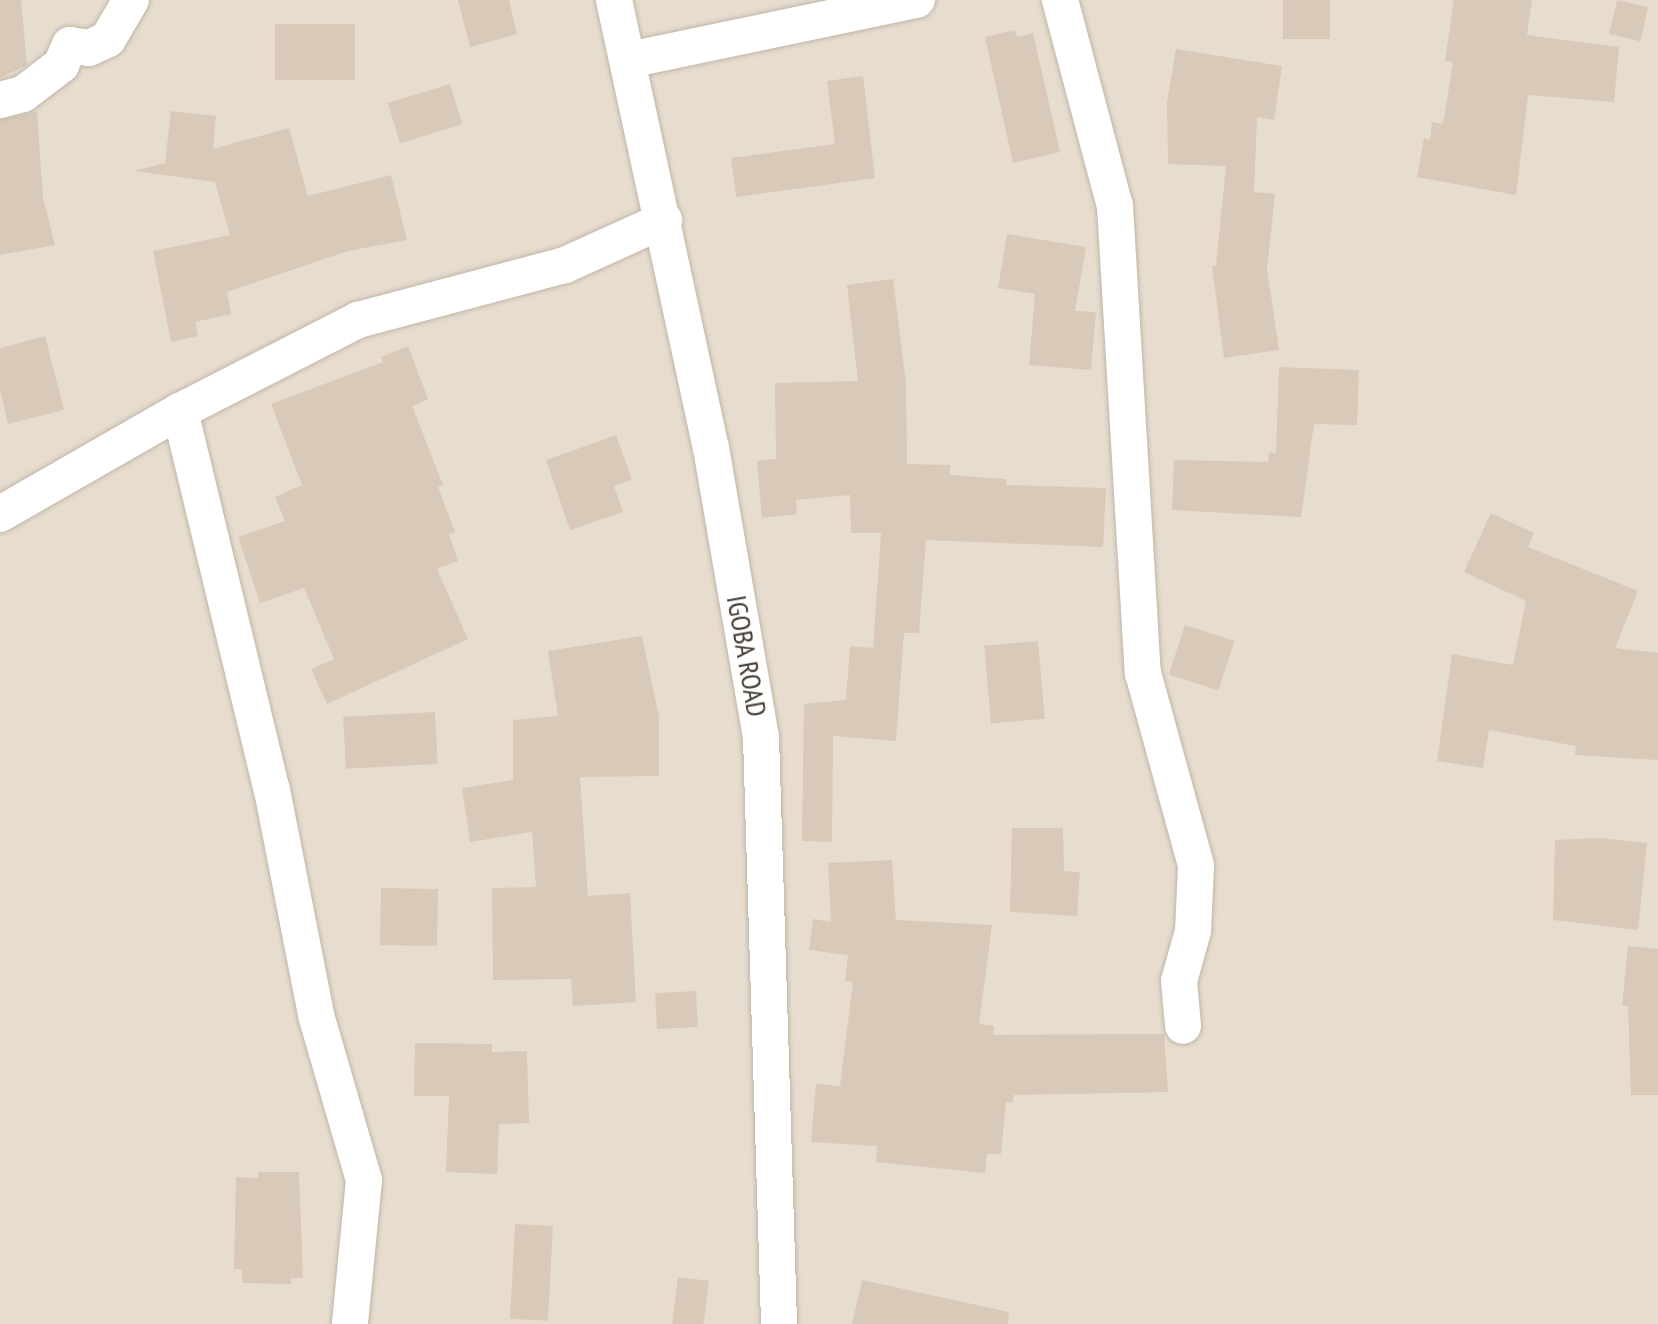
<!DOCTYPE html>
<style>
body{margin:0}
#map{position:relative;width:1658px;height:1324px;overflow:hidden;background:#f3ece2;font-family:"PT Sans Narrow",sans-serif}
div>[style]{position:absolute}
.residential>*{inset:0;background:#e7ddcf;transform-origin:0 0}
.building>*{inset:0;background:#d8c9b9;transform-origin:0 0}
.roads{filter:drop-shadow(0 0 2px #c1b5a7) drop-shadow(0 0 2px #c1b5a7)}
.minor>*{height:36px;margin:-18px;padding:0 18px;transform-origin:18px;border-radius:18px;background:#fff}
span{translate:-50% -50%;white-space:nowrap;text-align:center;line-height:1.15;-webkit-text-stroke:6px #fff;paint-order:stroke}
.street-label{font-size:28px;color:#443b32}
</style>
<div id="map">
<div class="residential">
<div style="left:0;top:0;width:1658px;height:1324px"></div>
</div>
<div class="building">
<div style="clip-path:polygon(0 0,21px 0,27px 65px,0 78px)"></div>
<div style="clip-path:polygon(458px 0,509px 0,517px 34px,470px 47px)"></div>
<div style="left:1283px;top:0;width:47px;height:39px"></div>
<div style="clip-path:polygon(1454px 0,1532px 0,1527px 35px,1619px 47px,1614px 102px,1528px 95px,1516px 195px,1417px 177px,1424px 138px,1430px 140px,1432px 122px,1443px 124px,1453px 62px,1445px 61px)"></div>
<div style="left:1617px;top:0;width:32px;height:35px;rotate:13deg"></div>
<div style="left:275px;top:24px;width:80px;height:56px"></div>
<div style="clip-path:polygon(1015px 30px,1017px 37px,1033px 33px,1060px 152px,1013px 163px,985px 37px)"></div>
<div style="clip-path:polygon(1176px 49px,1282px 66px,1274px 120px,1257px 117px,1254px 192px,1275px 194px,1267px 269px,1279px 350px,1224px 358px,1212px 266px,1216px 266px,1226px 166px,1168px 164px,1167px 102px)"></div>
<div style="clip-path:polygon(863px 76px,875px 178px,736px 197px,731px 158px,835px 144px,827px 81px)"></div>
<div style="left:450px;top:84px;width:42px;height:65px;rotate:73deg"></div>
<div style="clip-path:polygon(171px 111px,216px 116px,213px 149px,289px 128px,308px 196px,391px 175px,407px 240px,348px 251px,227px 292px,231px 314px,195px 322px,198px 336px,171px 342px,153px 251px,230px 235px,215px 182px,134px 171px,165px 163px)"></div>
<div style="clip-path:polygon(37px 112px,43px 197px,55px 245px,0 255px,0 120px)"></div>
<div style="clip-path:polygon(1007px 234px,1086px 247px,1075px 311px,1096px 312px,1091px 370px,1029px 365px,1035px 294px,998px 288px)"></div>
<div style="clip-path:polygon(893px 279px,906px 384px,907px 464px,950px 465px,950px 475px,1006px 479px,1006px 485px,1106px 488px,1103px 547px,926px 540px,919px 633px,904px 633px,896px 741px,833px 736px,832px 842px,802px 841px,804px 704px,846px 700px,850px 646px,873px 648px,881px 533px,851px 533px,850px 495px,796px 500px,797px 514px,762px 518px,757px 461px,776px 459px,775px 383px,858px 381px,847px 285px)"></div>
<div style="clip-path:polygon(45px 336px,64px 410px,8px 424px,0 390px,0 348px)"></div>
<div style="clip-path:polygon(408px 346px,428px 399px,412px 406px,443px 485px,438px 487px,455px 532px,449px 534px,458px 561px,437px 569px,468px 639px,327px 704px,311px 669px,334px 659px,304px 588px,260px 603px,238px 537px,285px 521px,275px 497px,302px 485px,271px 404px,383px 362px,381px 357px)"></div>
<div style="clip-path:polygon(1279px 367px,1359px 370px,1357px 425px,1314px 424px,1301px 517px,1172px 510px,1174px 460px,1268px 462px,1269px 452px,1276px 453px)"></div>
<div style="clip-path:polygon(616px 435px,632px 480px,614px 486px,623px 512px,570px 530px,546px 460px)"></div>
<div style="clip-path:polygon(1491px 513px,1534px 533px,1528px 547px,1638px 591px,1615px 648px,1658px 653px,1658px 760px,1575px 755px,1576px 746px,1489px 730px,1483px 768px,1437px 761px,1452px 654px,1513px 665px,1526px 601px,1464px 572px)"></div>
<div style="left:1185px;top:625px;width:52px;height:52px;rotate:18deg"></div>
<div style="clip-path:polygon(642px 636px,659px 717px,659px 776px,580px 777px,588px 896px,630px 893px,636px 1002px,573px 1006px,571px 979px,493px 980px,492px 888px,536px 887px,532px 832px,470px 842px,462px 788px,513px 780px,513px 720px,558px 716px,548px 651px)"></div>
<div style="left:1038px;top:641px;width:78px;height:54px;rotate:85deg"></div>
<div style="left:435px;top:712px;width:52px;height:92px;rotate:87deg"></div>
<div style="clip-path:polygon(1012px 828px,1063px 828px,1064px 871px,1080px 872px,1077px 916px,1010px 912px)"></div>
<div style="clip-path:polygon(1599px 838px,1647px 843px,1638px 930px,1553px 920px,1555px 840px)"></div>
<div style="clip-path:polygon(892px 860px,896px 920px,992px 925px,979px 1024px,994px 1026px,993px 1035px,1164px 1034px,1168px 1092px,1014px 1095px,1012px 1103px,1006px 1102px,1001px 1154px,987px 1154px,985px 1173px,876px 1162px,877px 1146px,811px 1142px,816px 1084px,840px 1086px,853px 982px,845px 981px,848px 955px,809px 950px,813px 919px,831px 922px,828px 863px)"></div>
<div style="left:438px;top:889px;width:57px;height:57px;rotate:91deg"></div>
<div style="clip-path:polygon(1628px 946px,1658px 949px,1658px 1095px,1631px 1095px,1628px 1006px,1622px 1006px)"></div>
<div style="left:696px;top:991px;width:36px;height:41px;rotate:87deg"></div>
<div style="clip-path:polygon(415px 1043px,492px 1044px,492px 1052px,527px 1051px,529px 1123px,499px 1124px,497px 1174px,446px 1172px,449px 1096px,414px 1096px)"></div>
<div style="clip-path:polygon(258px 1172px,299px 1172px,303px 1278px,291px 1278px,291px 1284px,242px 1283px,242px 1269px,234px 1269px,236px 1177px,258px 1178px)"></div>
<div style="left:515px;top:1224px;width:38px;height:95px;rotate:3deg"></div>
<div style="left:678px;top:1277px;width:31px;height:47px;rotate:7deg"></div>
<div style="clip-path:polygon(862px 1280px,1009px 1312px,1008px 1324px,852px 1324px)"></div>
</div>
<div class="roads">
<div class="minor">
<div style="left:614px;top:0;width:458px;rotate:77.8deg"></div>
<div style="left:711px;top:448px;width:293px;rotate:80.2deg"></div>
<div style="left:761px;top:737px;width:587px;rotate:88.24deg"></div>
<div style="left:1060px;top:0;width:213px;rotate:75.1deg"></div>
<div style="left:1115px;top:206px;width:468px;rotate:86.6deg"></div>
<div style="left:1143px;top:673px;width:200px;rotate:74.6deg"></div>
<div style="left:1196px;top:866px;width:65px;rotate:92.6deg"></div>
<div style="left:1193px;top:931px;width:52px;rotate:105.6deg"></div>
<div style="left:1179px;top:981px;width:45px;rotate:84.9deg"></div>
<div style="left:629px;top:60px;width:294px;rotate:-11.8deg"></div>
<div style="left:0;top:100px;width:24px;rotate:-15deg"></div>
<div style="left:23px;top:94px;width:48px;rotate:-37.3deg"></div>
<div style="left:61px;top:65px;width:22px;rotate:-66deg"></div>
<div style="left:70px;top:45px;width:19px;rotate:9deg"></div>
<div style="left:89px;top:48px;width:21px;rotate:-25deg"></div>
<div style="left:108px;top:39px;width:45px;rotate:-59.5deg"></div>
<div style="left:180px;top:411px;width:390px;rotate:76.4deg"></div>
<div style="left:272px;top:790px;width:229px;rotate:78.9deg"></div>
<div style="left:316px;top:1015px;width:172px;rotate:73.8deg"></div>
<div style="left:364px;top:1180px;width:145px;rotate:95.6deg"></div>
<div style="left:0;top:514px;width:207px;rotate:-29.8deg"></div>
<div style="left:180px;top:411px;width:200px;rotate:-27.1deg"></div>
<div style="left:358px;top:320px;width:214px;rotate:-14.9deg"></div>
<div style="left:565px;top:265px;width:109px;rotate:-24.4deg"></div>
</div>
</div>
<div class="street-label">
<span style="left:747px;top:656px;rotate:80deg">IGOBA ROAD</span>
</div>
</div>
